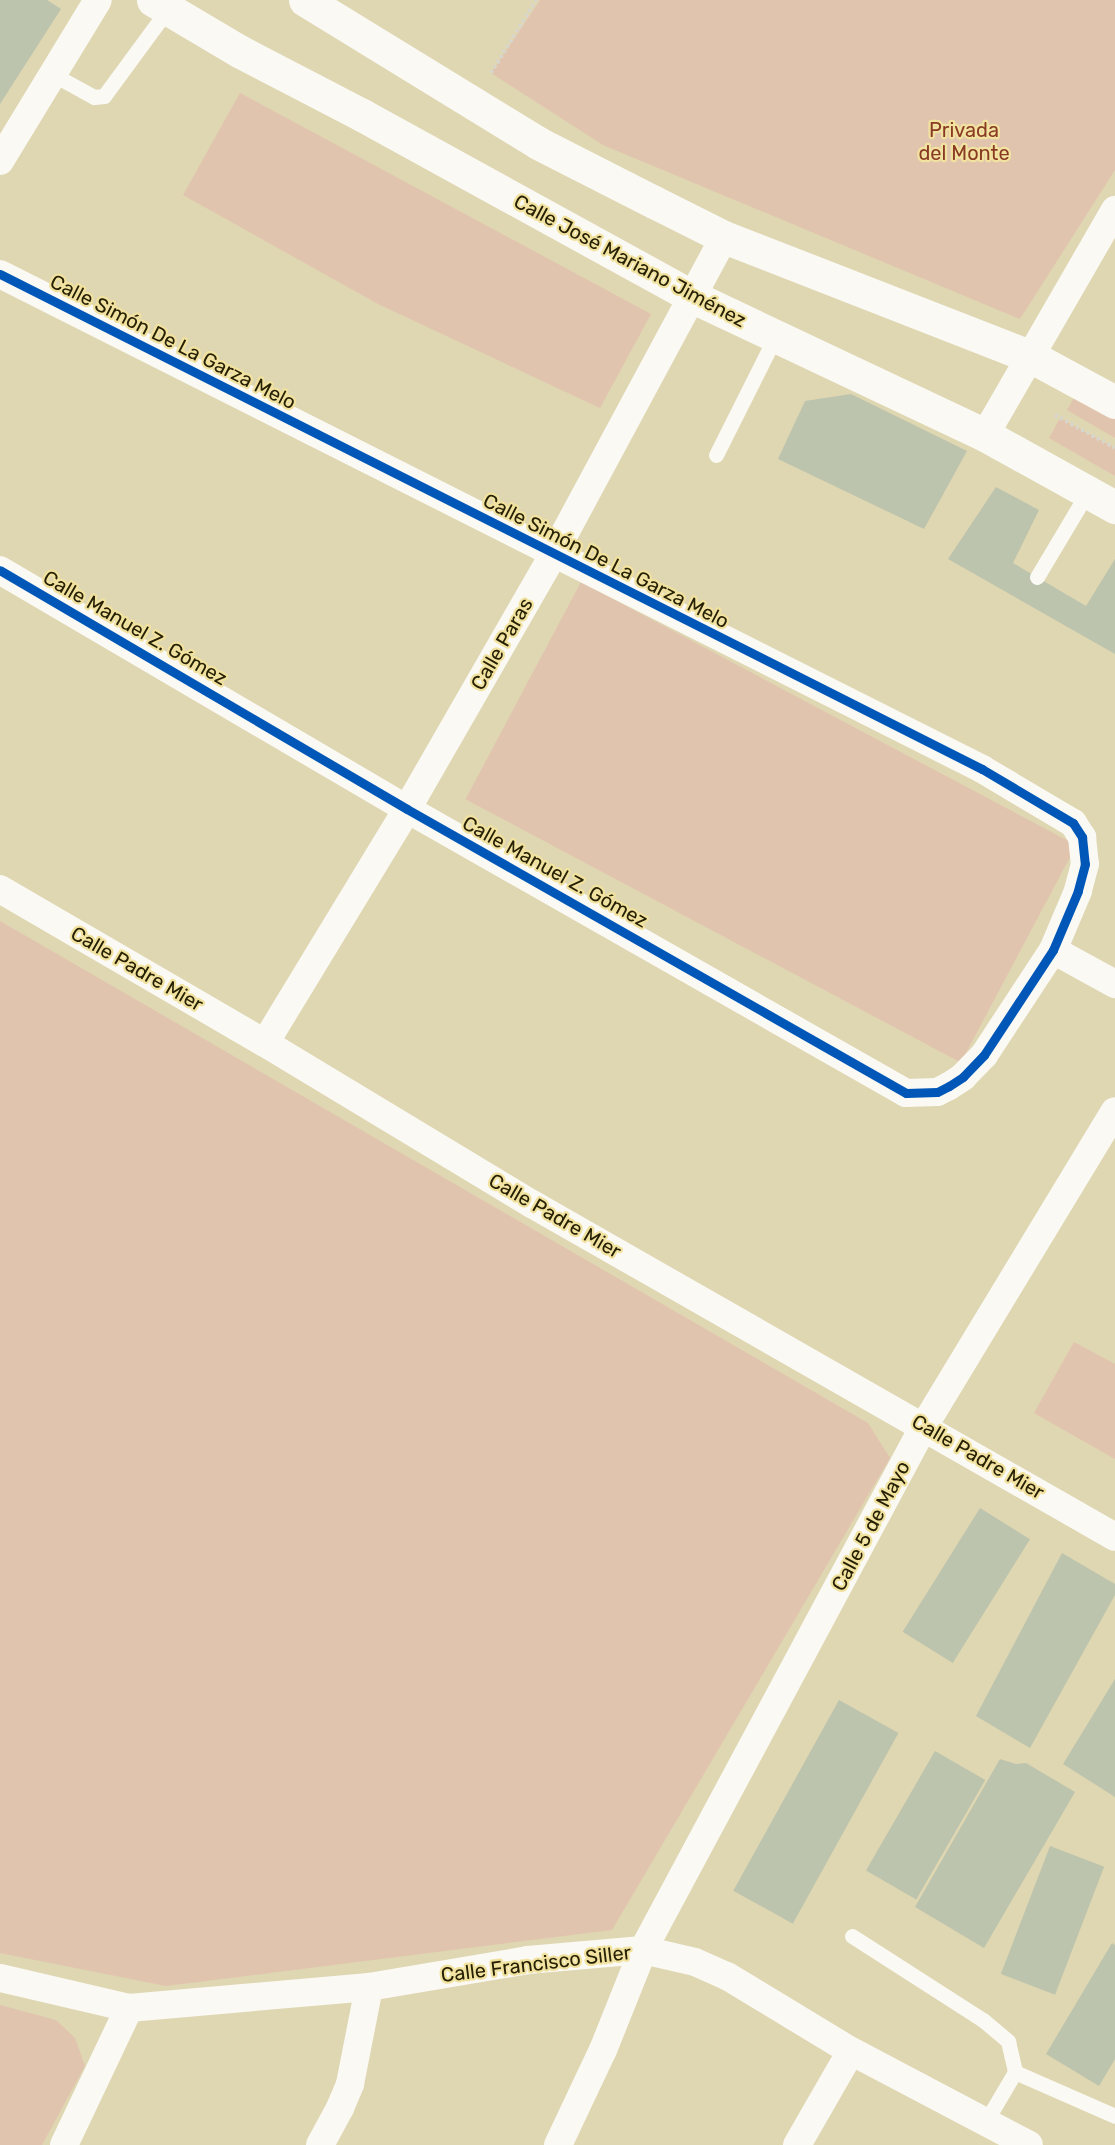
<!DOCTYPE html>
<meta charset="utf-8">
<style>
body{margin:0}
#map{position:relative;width:1115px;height:2145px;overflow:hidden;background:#dfd6b2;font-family:Rubik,sans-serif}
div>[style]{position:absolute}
.green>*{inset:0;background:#e1c4ae;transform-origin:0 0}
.building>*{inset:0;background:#bdc4ad;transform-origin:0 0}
.path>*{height:4px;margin-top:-2px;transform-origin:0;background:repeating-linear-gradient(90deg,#d8d5ca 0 3px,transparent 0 6px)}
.service>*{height:15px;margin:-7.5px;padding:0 7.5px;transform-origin:7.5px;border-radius:7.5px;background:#faf9f3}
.minor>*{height:28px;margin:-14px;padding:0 14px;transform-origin:14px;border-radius:14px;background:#faf9f3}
.tertiary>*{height:33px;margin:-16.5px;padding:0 16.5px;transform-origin:16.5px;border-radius:16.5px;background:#faf9f3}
.cycleway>*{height:9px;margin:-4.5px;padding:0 4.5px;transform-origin:4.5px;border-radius:4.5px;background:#0057b8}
span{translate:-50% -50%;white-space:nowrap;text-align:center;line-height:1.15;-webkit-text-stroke:4.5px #f2e29f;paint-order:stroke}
.park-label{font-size:20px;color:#893a25}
.street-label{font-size:20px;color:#262004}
</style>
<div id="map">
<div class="green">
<div style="clip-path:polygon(540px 0,1115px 0,1115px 170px,1020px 319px,603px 145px,491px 73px)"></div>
<div style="clip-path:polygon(240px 93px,651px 314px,600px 408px,378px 304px,183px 195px)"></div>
<div style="clip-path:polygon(1078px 391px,1115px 411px,1115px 438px,1067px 410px)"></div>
<div style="clip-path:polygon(1060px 418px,1115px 448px,1115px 476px,1049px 438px)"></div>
<div style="left:581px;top:582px;width:561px;height:246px;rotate:28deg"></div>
<div style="clip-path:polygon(0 921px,868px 1423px,890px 1458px,612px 1930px,166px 1986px,0 1953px)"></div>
<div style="clip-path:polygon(1074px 1342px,1115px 1364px,1115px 1459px,1034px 1413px)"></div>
<div style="clip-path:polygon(0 2005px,56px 2020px,75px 2038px,85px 2066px,42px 2145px,0 2145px)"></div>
</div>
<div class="building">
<div style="clip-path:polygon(0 0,47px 0,61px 9px,0 104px)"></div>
<div style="clip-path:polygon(851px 394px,967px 451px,924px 529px,778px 459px,805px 401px)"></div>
<div style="clip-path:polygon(996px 487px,1039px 510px,1013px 563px,1086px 606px,1115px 559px,1115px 654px,948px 559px)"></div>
<div style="left:980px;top:1508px;width:59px;height:146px;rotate:32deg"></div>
<div style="clip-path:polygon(1062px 1553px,1115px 1584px,1115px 1595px,1030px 1748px,976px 1716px)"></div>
<div style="clip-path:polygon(1115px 1679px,1115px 1797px,1063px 1764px)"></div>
<div style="left:839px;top:1700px;width:68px;height:218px;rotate:29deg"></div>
<div style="left:935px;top:1751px;width:58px;height:138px;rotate:30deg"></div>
<div style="clip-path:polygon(1000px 1759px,1016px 1764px,1026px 1763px,1075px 1792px,984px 1948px,915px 1907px)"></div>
<div style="left:1050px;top:1846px;width:58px;height:137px;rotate:21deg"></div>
<div style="clip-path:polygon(1112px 1943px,1115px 1945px,1115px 2059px,1099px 2086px,1046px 2054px)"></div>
</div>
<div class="path">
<div style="left:491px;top:73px;width:86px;rotate:-58.3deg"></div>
<div style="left:1055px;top:415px;width:68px;rotate:28.8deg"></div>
</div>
<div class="service">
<div style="left:54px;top:75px;width:46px;rotate:28.8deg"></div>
<div style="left:94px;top:97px;width:10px;rotate:-6deg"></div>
<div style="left:104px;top:96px;width:108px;rotate:-53.7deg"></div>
<div style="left:716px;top:455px;width:132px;rotate:-63.4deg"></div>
<div style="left:1037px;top:577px;width:98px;rotate:-59.2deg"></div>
<div style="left:852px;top:1936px;width:156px;rotate:32.7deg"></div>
<div style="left:983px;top:2020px;width:33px;rotate:40deg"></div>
<div style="left:1008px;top:2041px;width:32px;rotate:77deg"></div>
<div style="left:1015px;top:2072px;width:57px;rotate:120.6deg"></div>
<div style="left:1015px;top:2072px;width:109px;rotate:23.7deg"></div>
</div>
<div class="minor">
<div style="left:0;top:161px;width:188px;rotate:-58.7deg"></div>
<div style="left:0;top:274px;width:1100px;rotate:26.75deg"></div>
<div style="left:982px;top:769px;width:106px;rotate:30.7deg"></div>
<div style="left:1073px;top:823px;width:17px;rotate:57deg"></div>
<div style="left:1082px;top:837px;width:27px;rotate:84deg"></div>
<div style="left:1085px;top:864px;width:28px;rotate:105deg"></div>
<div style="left:1078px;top:891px;width:64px;rotate:113deg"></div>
<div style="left:1053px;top:950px;width:126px;rotate:123.3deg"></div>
<div style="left:984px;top:1055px;width:30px;rotate:134deg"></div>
<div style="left:963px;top:1077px;width:17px;rotate:147deg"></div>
<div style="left:949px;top:1086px;width:13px;rotate:153deg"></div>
<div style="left:937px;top:1092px;width:31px;rotate:178deg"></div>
<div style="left:906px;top:1093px;width:574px;rotate:-150.35deg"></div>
<div style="left:407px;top:809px;width:472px;rotate:-149.6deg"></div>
<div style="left:985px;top:435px;width:260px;rotate:-60deg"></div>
<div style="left:0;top:889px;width:306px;rotate:30.2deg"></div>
<div style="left:265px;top:1043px;width:312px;rotate:31.1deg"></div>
<div style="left:532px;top:1204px;width:671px;rotate:29.73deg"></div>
<div style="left:1053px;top:950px;width:71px;rotate:28.7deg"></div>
<div style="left:265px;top:1043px;width:274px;rotate:-58.7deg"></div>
<div style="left:407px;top:809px;width:293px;rotate:-60.1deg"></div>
<div style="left:553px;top:555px;width:361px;rotate:-61.7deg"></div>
<div style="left:0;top:1978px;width:132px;rotate:13.1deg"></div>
<div style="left:129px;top:2008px;width:241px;rotate:-5deg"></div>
<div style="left:369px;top:1987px;width:161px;rotate:-9.6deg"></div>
<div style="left:528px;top:1960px;width:115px;rotate:-5deg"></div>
<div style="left:643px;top:1950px;width:53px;rotate:13deg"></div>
<div style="left:695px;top:1962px;width:35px;rotate:24deg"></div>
<div style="left:727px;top:1976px;width:145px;rotate:31.2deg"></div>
<div style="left:851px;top:2051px;width:201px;rotate:27.8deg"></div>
<div style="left:64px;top:2145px;width:152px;rotate:-64.6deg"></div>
<div style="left:320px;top:2145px;width:42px;rotate:-61.6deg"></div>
<div style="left:340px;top:2108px;width:26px;rotate:-67deg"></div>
<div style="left:350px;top:2084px;width:99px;rotate:-78.9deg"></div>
<div style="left:558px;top:2145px;width:105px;rotate:-64.7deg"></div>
<div style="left:603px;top:2050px;width:108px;rotate:-68.2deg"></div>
<div style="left:643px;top:1950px;width:595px;rotate:-61.8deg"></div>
<div style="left:924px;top:1426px;width:368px;rotate:-58.8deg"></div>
<div style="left:797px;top:2145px;width:108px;rotate:-60.1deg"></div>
</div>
<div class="tertiary">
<div style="left:153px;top:0;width:100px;rotate:30.7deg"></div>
<div style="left:239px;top:51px;width:139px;rotate:27.5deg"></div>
<div style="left:362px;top:115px;width:378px;rotate:28.8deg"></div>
<div style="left:693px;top:297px;width:323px;rotate:25.3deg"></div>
<div style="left:985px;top:435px;width:149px;rotate:29deg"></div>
<div style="left:305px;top:0;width:273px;rotate:31.5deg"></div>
<div style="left:538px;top:143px;width:130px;rotate:27deg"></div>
<div style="left:654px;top:202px;width:78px;rotate:26.6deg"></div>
<div style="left:724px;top:237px;width:328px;rotate:21.3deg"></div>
<div style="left:1030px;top:356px;width:97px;rotate:28.4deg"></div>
</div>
<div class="cycleway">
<div style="left:0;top:274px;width:1100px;rotate:26.75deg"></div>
<div style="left:982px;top:769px;width:106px;rotate:30.7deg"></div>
<div style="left:1073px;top:823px;width:17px;rotate:57deg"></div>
<div style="left:1082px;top:837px;width:27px;rotate:84deg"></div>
<div style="left:1085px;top:864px;width:28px;rotate:105deg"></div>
<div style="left:1078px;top:891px;width:64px;rotate:113deg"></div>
<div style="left:1053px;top:950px;width:126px;rotate:123.3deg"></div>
<div style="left:984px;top:1055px;width:30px;rotate:134deg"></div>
<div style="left:963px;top:1077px;width:17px;rotate:147deg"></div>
<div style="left:949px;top:1086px;width:13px;rotate:153deg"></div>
<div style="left:937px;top:1092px;width:31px;rotate:178deg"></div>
<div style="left:906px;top:1093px;width:574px;rotate:-150.35deg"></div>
<div style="left:407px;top:809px;width:472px;rotate:-149.6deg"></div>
</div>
<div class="park-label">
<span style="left:964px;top:142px">Privada<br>del Monte</span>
</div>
<div class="street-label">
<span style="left:630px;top:261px;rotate:28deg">Calle José Mariano Jiménez</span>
<span style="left:173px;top:342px;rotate:27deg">Calle Simón De La Garza Melo</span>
<span style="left:606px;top:561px;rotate:27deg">Calle Simón De La Garza Melo</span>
<span style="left:135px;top:628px;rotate:30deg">Calle Manuel Z. Gómez</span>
<span style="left:502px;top:644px;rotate:-60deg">Calle Paras</span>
<span style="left:555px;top:872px;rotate:29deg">Calle Manuel Z. Gómez</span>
<span style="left:137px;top:969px;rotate:30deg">Calle Padre Mier</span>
<span style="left:555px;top:1216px;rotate:30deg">Calle Padre Mier</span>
<span style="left:978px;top:1457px;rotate:30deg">Calle Padre Mier</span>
<span style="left:871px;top:1526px;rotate:-62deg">Calle 5 de Mayo</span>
<span style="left:536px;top:1964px;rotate:-7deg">Calle Francisco Siller</span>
</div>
</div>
